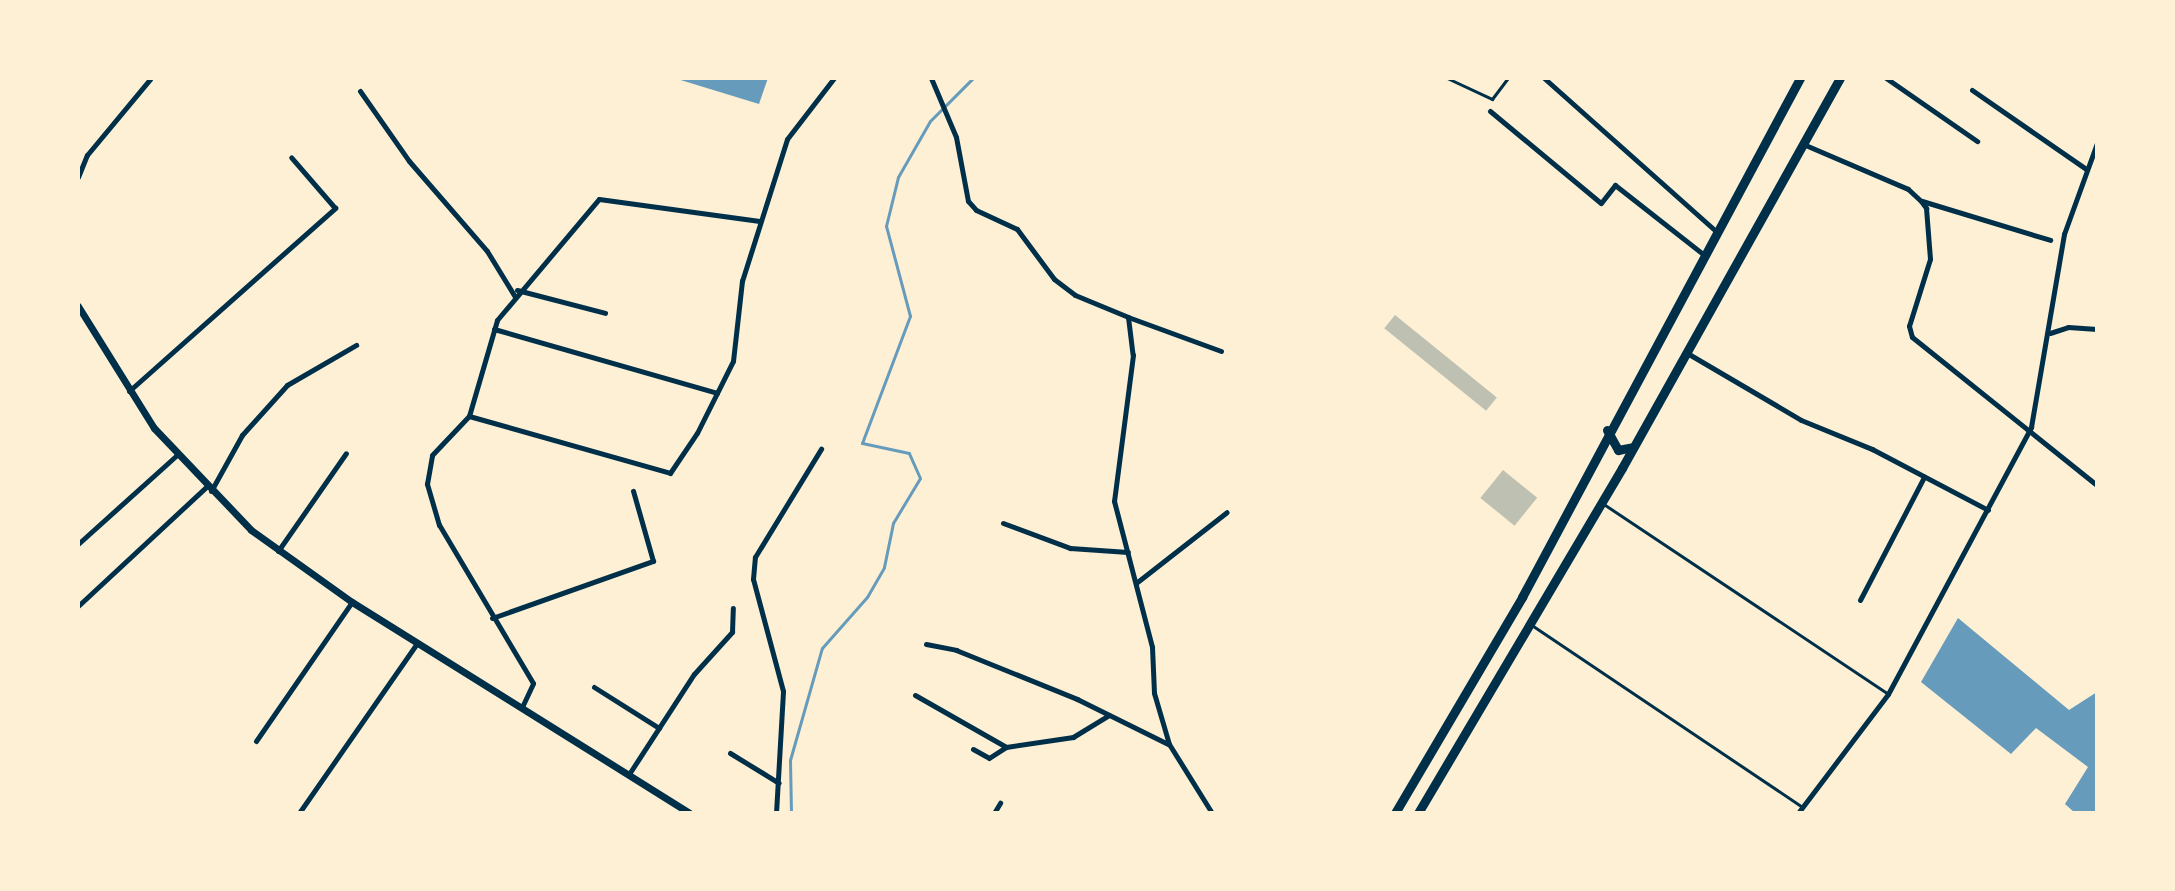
<!DOCTYPE html>
<style>
body{margin:0}
#map{position:relative;width:2175px;height:891px;overflow:hidden;background:#fdf0d5;font-family:Signika,sans-serif}
div>[style]{position:absolute}
.water>*{inset:0;background:#669bbc}
.stream>*{height:3px;margin:-1.5px;padding:0 1.5px;transform-origin:1.5px;border-radius:1.5px;background:#669bbc}
.building>*{inset:0;background:#bec0b2;transform-origin:0 0}
.service>*{height:3px;margin:-1.5px;padding:0 1.5px;transform-origin:1.5px;border-radius:1.5px;background:#003049}
.minor>*{height:5px;margin:-2.5px;padding:0 2.5px;transform-origin:2.5px;border-radius:2.5px;background:#003049}
.secondary>*{height:7px;margin:-3.5px;padding:0 3.5px;transform-origin:3.5px;border-radius:3.5px;background:#003049}
.trunk>*{height:9px;margin:-4.5px;padding:0 4.5px;transform-origin:4.5px;border-radius:4.5px;background:#003049}
span{translate:-50% -50%;white-space:nowrap;text-align:center;line-height:1.15;-webkit-text-stroke:6px #fdf0d5;paint-order:stroke}
.frame{position:absolute;inset:0;border:80px solid #fdf0d5;pointer-events:none}
</style>
<div id="map">
<div class="water">
<div style="clip-path:polygon(674px 78px,768px 78px,759px 104px)"></div>
<div style="clip-path:polygon(1958px 618px,2069px 710px,2097px 692px,2097px 813px,2075px 813px,2065px 804px,2088px 767px,2036px 728px,2011px 754px,1921px 682px)"></div>
</div>
<div class="stream">
<div style="left:791px;top:813px;width:53px;rotate:-91.1deg"></div>
<div style="left:790px;top:760px;width:116px;rotate:-74.1deg"></div>
<div style="left:822px;top:648px;width:68px;rotate:-48.6deg"></div>
<div style="left:867px;top:597px;width:34px;rotate:-60deg"></div>
<div style="left:884px;top:567px;width:45px;rotate:-78.4deg"></div>
<div style="left:893px;top:523px;width:52px;rotate:-59deg"></div>
<div style="left:920px;top:478px;width:27px;rotate:-114deg"></div>
<div style="left:909px;top:453px;width:48px;rotate:-168deg"></div>
<div style="left:862px;top:443px;width:136px;rotate:-69.3deg"></div>
<div style="left:910px;top:316px;width:93px;rotate:-104.9deg"></div>
<div style="left:886px;top:226px;width:50px;rotate:-76.2deg"></div>
<div style="left:898px;top:177px;width:64px;rotate:-60.3deg"></div>
<div style="left:930px;top:121px;width:61px;rotate:-45deg"></div>
</div>
<div class="building">
<div style="left:1395px;top:315px;width:131px;height:17px;rotate:39deg"></div>
<div style="left:1503px;top:470px;width:44px;height:36px;rotate:39deg"></div>
</div>
<div class="service">
<div style="left:1447px;top:78px;width:50px;rotate:25deg"></div>
<div style="left:1492px;top:99px;width:26px;rotate:-53deg"></div>
<div style="left:1605px;top:505px;width:340px;rotate:33.7deg"></div>
<div style="left:1533px;top:626px;width:324px;rotate:33.9deg"></div>
</div>
<div class="minor">
<div style="left:931px;top:78px;width:64px;rotate:67deg"></div>
<div style="left:956px;top:137px;width:65px;rotate:79.4deg"></div>
<div style="left:968px;top:201px;width:12px;rotate:48deg"></div>
<div style="left:976px;top:210px;width:45px;rotate:24.9deg"></div>
<div style="left:1017px;top:229px;width:62px;rotate:53.5deg"></div>
<div style="left:1054px;top:279px;width:26px;rotate:37deg"></div>
<div style="left:1075px;top:295px;width:57px;rotate:22.5deg"></div>
<div style="left:1128px;top:317px;width:38px;rotate:83deg"></div>
<div style="left:1133px;top:355px;width:147px;rotate:97.4deg"></div>
<div style="left:1114px;top:501px;width:151px;rotate:75.4deg"></div>
<div style="left:1152px;top:647px;width:46px;rotate:87.5deg"></div>
<div style="left:1154px;top:693px;width:53px;rotate:73.6deg"></div>
<div style="left:1169px;top:744px;width:81px;rotate:58.1deg"></div>
<div style="left:1544px;top:78px;width:230px;rotate:41.7deg"></div>
<div style="left:1886px;top:78px;width:111px;rotate:34.7deg"></div>
<div style="left:1972px;top:90px;width:139px;rotate:34.7deg"></div>
<div style="left:360px;top:91px;width:85px;rotate:55deg"></div>
<div style="left:409px;top:161px;width:119px;rotate:49.1deg"></div>
<div style="left:487px;top:251px;width:52px;rotate:58.5deg"></div>
<div style="left:1490px;top:111px;width:144px;rotate:39.7deg"></div>
<div style="left:1601px;top:203px;width:23px;rotate:-52deg"></div>
<div style="left:1615px;top:185px;width:112px;rotate:38.1deg"></div>
<div style="left:1803px;top:144px;width:114px;rotate:23.2deg"></div>
<div style="left:1908px;top:189px;width:18px;rotate:43deg"></div>
<div style="left:1921px;top:201px;width:9px;rotate:54deg"></div>
<div style="left:1926px;top:208px;width:51px;rotate:85.5deg"></div>
<div style="left:1930px;top:259px;width:70px;rotate:107.4deg"></div>
<div style="left:1909px;top:326px;width:11px;rotate:75deg"></div>
<div style="left:1912px;top:337px;width:237px;rotate:38.7deg"></div>
<div style="left:78px;top:177px;width:24px;rotate:-68deg"></div>
<div style="left:87px;top:155px;width:99px;rotate:-50.3deg"></div>
<div style="left:1922px;top:201px;width:134px;rotate:16.9deg"></div>
<div style="left:517px;top:290px;width:91px;rotate:14.6deg"></div>
<div style="left:1128px;top:317px;width:99px;rotate:20.1deg"></div>
<div style="left:494px;top:329px;width:232px;rotate:16deg"></div>
<div style="left:2050px;top:333px;width:19px;rotate:-18deg"></div>
<div style="left:2068px;top:327px;width:29px;rotate:4deg"></div>
<div style="left:1687px;top:353px;width:132px;rotate:30.4deg"></div>
<div style="left:1801px;top:420px;width:77px;rotate:22.2deg"></div>
<div style="left:1872px;top:449px;width:131px;rotate:27.7deg"></div>
<div style="left:129px;top:391px;width:276px;rotate:-41.6deg"></div>
<div style="left:335px;top:208px;width:67px;rotate:-130.8deg"></div>
<div style="left:469px;top:416px;width:209px;rotate:15.8deg"></div>
<div style="left:670px;top:473px;width:48px;rotate:-56deg"></div>
<div style="left:697px;top:433px;width:80px;rotate:-63.4deg"></div>
<div style="left:733px;top:361px;width:81px;rotate:-83.6deg"></div>
<div style="left:742px;top:281px;width:149px;rotate:-72.4deg"></div>
<div style="left:787px;top:139px;width:77px;rotate:-52.4deg"></div>
<div style="left:211px;top:491px;width:64px;rotate:-61deg"></div>
<div style="left:242px;top:435px;width:67px;rotate:-48deg"></div>
<div style="left:287px;top:385px;width:80px;rotate:-30.1deg"></div>
<div style="left:1003px;top:523px;width:72px;rotate:20.5deg"></div>
<div style="left:1070px;top:548px;width:58px;rotate:3.9deg"></div>
<div style="left:78px;top:544px;width:133px;rotate:-42deg"></div>
<div style="left:278px;top:551px;width:119px;rotate:-55.2deg"></div>
<div style="left:1136px;top:583px;width:115px;rotate:-38deg"></div>
<div style="left:1860px;top:600px;width:139px;rotate:-62.5deg"></div>
<div style="left:78px;top:606px;width:175px;rotate:-42.9deg"></div>
<div style="left:492px;top:618px;width:171px;rotate:-19.5deg"></div>
<div style="left:653px;top:561px;width:73px;rotate:-105.9deg"></div>
<div style="left:926px;top:644px;width:31px;rotate:11deg"></div>
<div style="left:956px;top:650px;width:131px;rotate:22deg"></div>
<div style="left:1077px;top:699px;width:102px;rotate:26.3deg"></div>
<div style="left:594px;top:687px;width:77px;rotate:32.2deg"></div>
<div style="left:915px;top:695px;width:105px;rotate:29.7deg"></div>
<div style="left:1006px;top:747px;width:68px;rotate:-8.5deg"></div>
<div style="left:1073px;top:737px;width:42px;rotate:-31.4deg"></div>
<div style="left:522px;top:707px;width:26px;rotate:-65deg"></div>
<div style="left:533px;top:683px;width:184px;rotate:-120.7deg"></div>
<div style="left:439px;top:525px;width:43px;rotate:-106.3deg"></div>
<div style="left:427px;top:484px;width:29px;rotate:-80deg"></div>
<div style="left:432px;top:455px;width:54px;rotate:-46.5deg"></div>
<div style="left:469px;top:416px;width:100px;rotate:-73.7deg"></div>
<div style="left:497px;top:320px;width:158px;rotate:-49.9deg"></div>
<div style="left:599px;top:199px;width:162px;rotate:7.8deg"></div>
<div style="left:256px;top:741px;width:169px;rotate:-55.4deg"></div>
<div style="left:973px;top:749px;width:18px;rotate:29deg"></div>
<div style="left:989px;top:758px;width:20px;rotate:-33deg"></div>
<div style="left:730px;top:753px;width:57px;rotate:31.5deg"></div>
<div style="left:629px;top:774px;width:119px;rotate:-57deg"></div>
<div style="left:694px;top:674px;width:57px;rotate:-47.9deg"></div>
<div style="left:732px;top:632px;width:24px;rotate:-88deg"></div>
<div style="left:299px;top:813px;width:207px;rotate:-55.2deg"></div>
<div style="left:776px;top:813px;width:122px;rotate:-86.7deg"></div>
<div style="left:783px;top:691px;width:116px;rotate:-105deg"></div>
<div style="left:753px;top:579px;width:22px;rotate:-85deg"></div>
<div style="left:755px;top:557px;width:127px;rotate:-58.6deg"></div>
<div style="left:994px;top:813px;width:12px;rotate:-59deg"></div>
<div style="left:1798px;top:813px;width:149px;rotate:-52.9deg"></div>
<div style="left:1888px;top:694px;width:303px;rotate:-61.8deg"></div>
<div style="left:2031px;top:427px;width:196px;rotate:-80.3deg"></div>
<div style="left:2064px;top:234px;width:97px;rotate:-70.1deg"></div>
</div>
<div class="secondary">
<div style="left:78px;top:306px;width:144px;rotate:58.1deg"></div>
<div style="left:154px;top:428px;width:141px;rotate:46.4deg"></div>
<div style="left:251px;top:530px;width:124px;rotate:35.5deg"></div>
<div style="left:352px;top:602px;width:398px;rotate:32deg"></div>
</div>
<div class="trunk">
<div style="left:1607px;top:430px;width:23px;rotate:61deg"></div>
<div style="left:1618px;top:450px;width:15px;rotate:-11deg"></div>
<div style="left:1395px;top:813px;width:251px;rotate:-59.5deg"></div>
<div style="left:1522px;top:597px;width:589px;rotate:-61.82deg"></div>
<div style="left:1418px;top:813px;width:401px;rotate:-59.4deg"></div>
<div style="left:1622px;top:468px;width:447px;rotate:-60.8deg"></div>
</div>
<div class="frame"></div>
</div>
